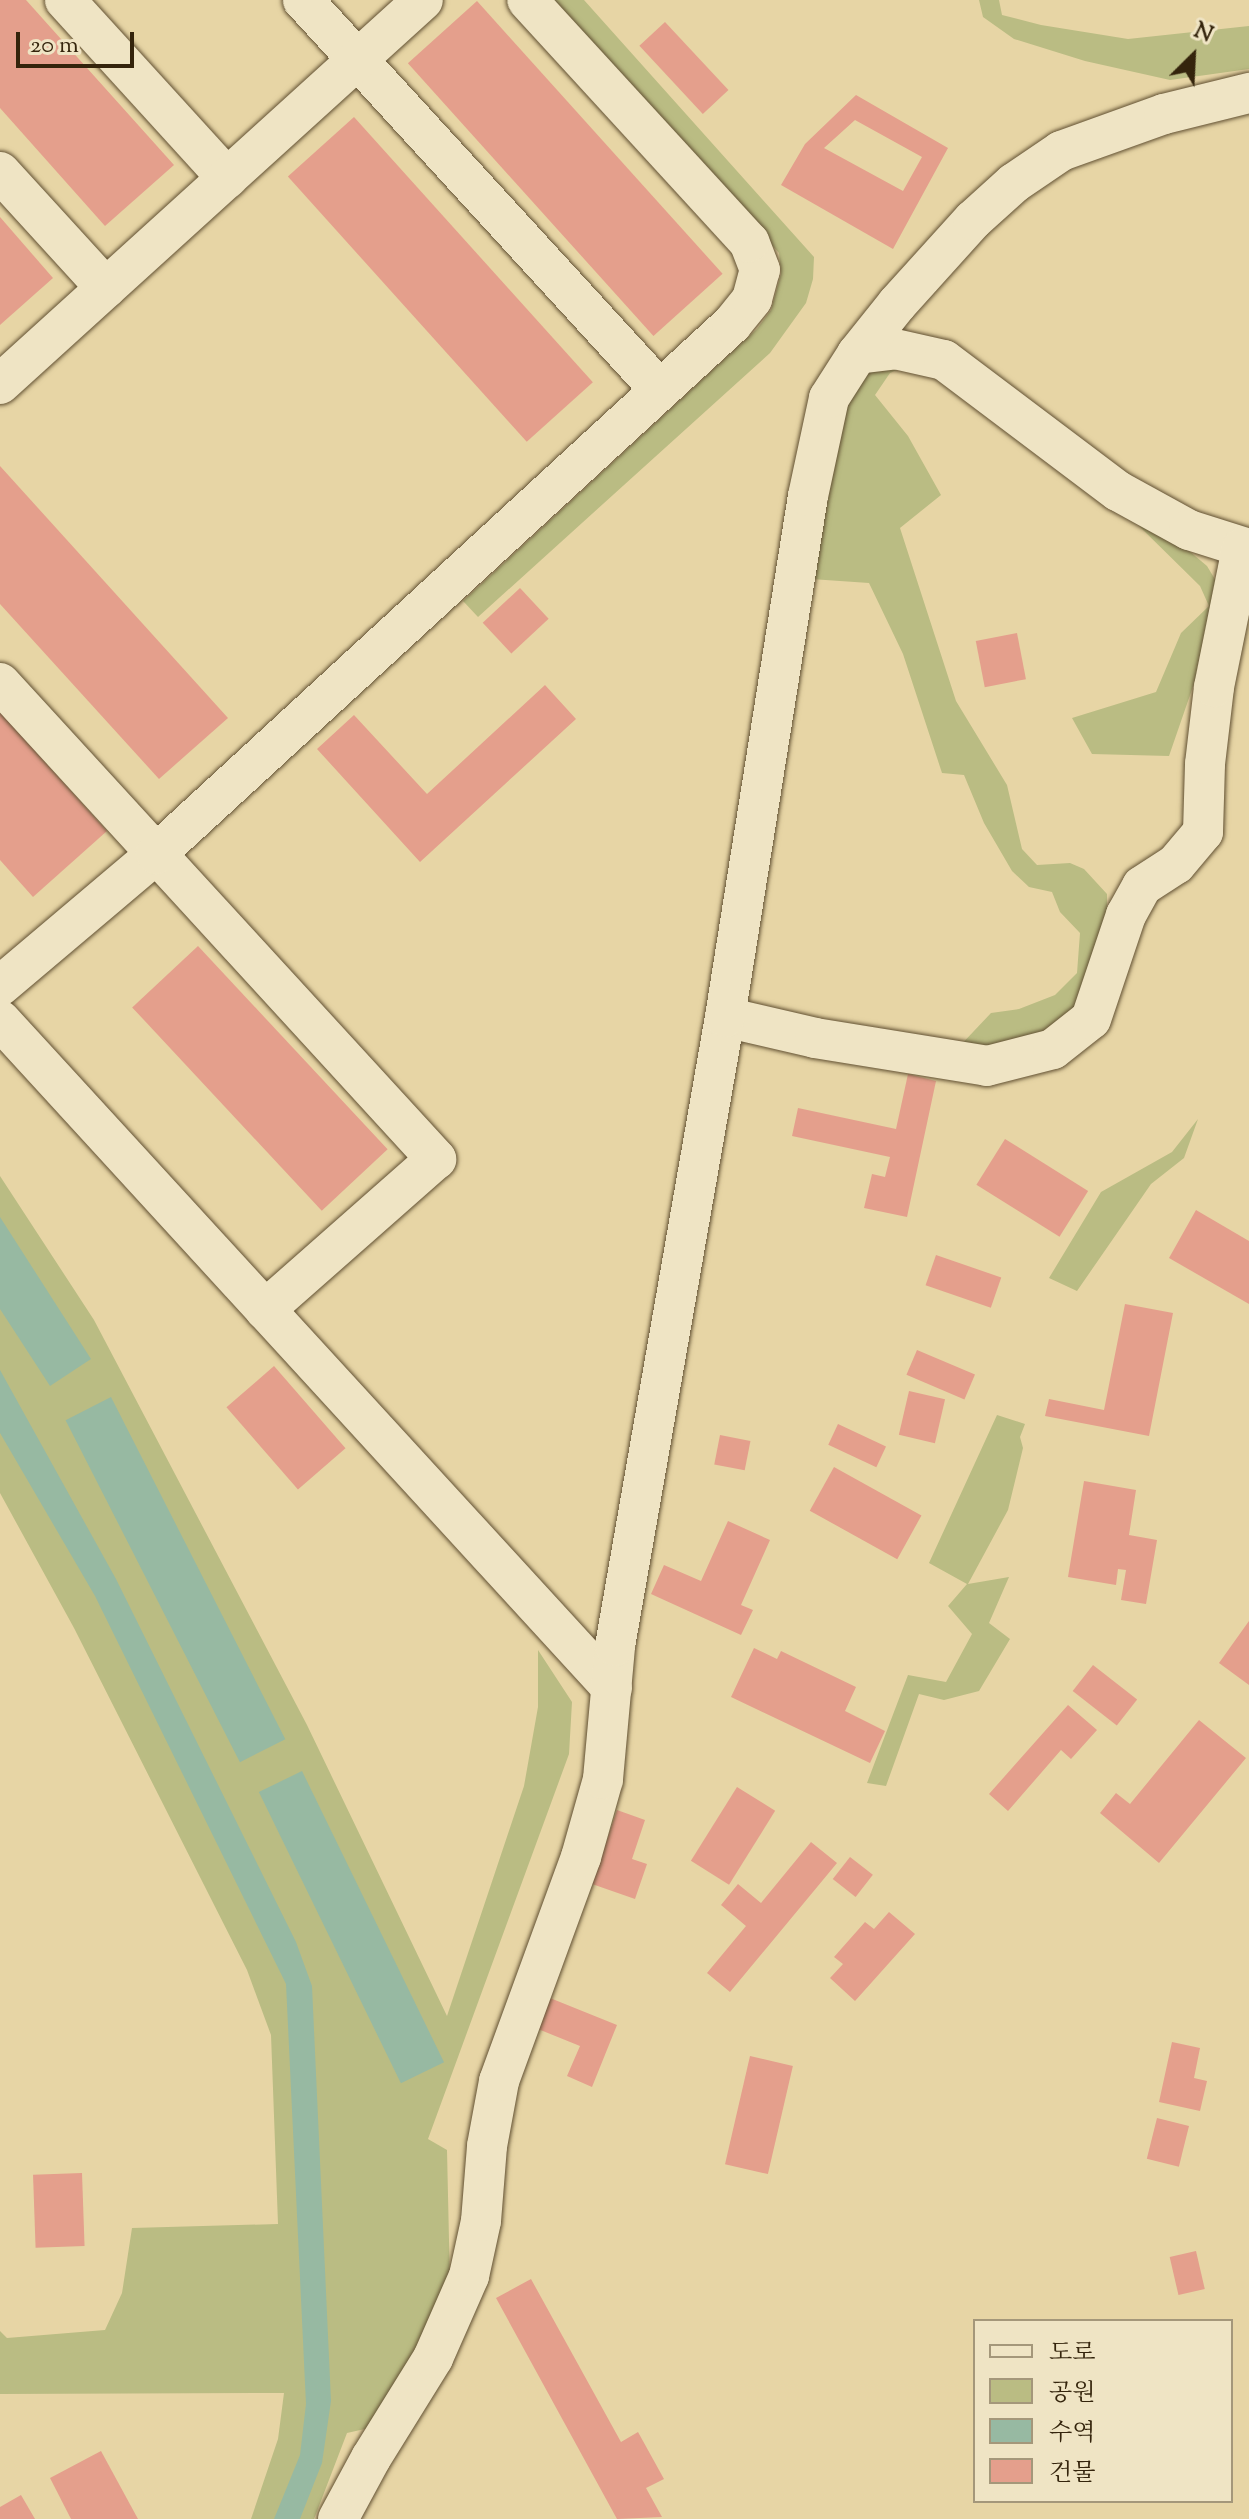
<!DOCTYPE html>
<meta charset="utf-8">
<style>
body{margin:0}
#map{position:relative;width:1249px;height:2519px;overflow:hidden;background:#e7d5a5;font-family:"Sorts Mill Goudy","Noto Serif KR",serif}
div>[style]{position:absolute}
.green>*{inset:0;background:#babc83}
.water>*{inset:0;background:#97b9a2;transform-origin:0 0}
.building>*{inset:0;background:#e49f8c;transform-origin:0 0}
.roads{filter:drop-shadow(0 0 2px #615032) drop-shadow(0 0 2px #615032)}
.minor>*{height:40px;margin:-20px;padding:0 20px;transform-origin:20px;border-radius:20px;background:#efe4c4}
span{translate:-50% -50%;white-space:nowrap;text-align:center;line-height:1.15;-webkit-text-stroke:6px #efe4c4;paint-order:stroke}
.legend{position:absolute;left:973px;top:2319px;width:260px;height:184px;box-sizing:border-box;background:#efe4c4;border:2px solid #a4977a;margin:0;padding:10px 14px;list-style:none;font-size:24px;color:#34240c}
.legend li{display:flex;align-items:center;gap:16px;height:40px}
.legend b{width:40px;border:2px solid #a4977a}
.north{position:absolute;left:1153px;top:16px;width:80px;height:80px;-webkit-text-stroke:6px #efe4c4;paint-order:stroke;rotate:24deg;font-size:22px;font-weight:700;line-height:32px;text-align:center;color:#34240c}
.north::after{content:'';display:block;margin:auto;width:28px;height:36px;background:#34240c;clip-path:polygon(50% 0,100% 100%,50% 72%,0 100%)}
.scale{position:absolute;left:16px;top:32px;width:118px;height:36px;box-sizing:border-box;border:4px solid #34240c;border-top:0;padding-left:10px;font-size:24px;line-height:28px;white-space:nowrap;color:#34240c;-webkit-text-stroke:6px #efe4c4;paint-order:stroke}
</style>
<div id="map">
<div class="green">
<div style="clip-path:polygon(552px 0,584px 0,814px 257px,813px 279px,806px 303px,770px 353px,478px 617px,463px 601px,757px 329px,771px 310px,781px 274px,779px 253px)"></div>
<div style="clip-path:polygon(979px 0,999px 0,1002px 15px,1041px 25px,1128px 39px,1249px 26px,1249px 69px,1170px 80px,1085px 61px,1014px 39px,983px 17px)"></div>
<div style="clip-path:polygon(912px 363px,890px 373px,875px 395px,908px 436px,941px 495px,900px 528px,956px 701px,1007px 785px,1022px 849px,1037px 865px,1070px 863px,1084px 869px,1107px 894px,1107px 913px,1087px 998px,1036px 1042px,956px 1050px,991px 1013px,1019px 1009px,1055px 995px,1077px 973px,1080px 933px,1060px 912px,1052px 892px,1029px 887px,1012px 871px,984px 823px,964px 775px,942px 773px,903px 654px,869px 583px,811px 579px,847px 393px,872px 368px)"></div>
<div style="clip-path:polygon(1138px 525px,1188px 550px,1207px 566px,1219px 586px,1218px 614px,1169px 756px,1092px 754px,1072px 718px,1156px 692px,1181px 633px,1209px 606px,1200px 586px)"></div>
<div style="clip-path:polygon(1198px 1119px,1184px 1158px,1151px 1184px,1077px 1291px,1049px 1278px,1101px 1192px,1172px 1152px)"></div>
<div style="clip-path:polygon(0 1176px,94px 1320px,307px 1725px,447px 2016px,524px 1786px,538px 1707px,538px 1650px,572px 1702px,569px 1754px,428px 2139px,447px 2150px,450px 2285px,401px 2387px,369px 2428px,347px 2433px,314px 2519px,251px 2519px,278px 2439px,284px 2393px,0 2394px,0 2331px,7px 2338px,105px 2330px,122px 2293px,132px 2228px,278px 2224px,271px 2035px,247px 1970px,74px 1628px,0 1493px)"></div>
<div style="clip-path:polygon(997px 1415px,1025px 1424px,1020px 1437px,1023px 1448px,1008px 1510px,968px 1584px,1009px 1577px,989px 1623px,1010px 1639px,979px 1691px,944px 1700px,919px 1694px,886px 1786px,867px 1783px,908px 1675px,946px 1682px,972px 1634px,948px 1606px,967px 1584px,929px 1563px)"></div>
</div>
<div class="water">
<div style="clip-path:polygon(0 1217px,91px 1359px,50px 1386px,0 1309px)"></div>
<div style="clip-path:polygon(0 1370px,116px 1579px,296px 1942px,312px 1986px,331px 2401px,322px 2463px,300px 2519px,274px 2519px,300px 2455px,306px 2404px,286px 1984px,95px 1596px,0 1433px)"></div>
<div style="left:111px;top:1397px;width:384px;height:51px;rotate:63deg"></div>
<div style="left:302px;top:1771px;width:324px;height:48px;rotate:64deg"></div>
</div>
<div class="building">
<div style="clip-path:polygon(0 0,26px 0,174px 165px,105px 226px,0 108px)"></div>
<div style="left:477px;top:1px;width:367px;height:93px;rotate:48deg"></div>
<div style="left:665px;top:22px;width:93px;height:35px;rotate:47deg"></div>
<div style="clip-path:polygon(evenodd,856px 95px,948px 148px,893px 249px,781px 185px,805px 144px,856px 95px,855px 120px,922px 157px,903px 191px,824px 148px,855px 120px)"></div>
<div style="left:354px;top:117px;width:357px;height:89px;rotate:48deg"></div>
<div style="clip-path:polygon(0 217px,53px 278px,0 325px)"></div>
<div style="clip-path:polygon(0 466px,228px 718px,159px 779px,0 604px)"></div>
<div style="left:520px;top:588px;width:42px;height:51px;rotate:47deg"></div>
<div style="left:1017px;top:633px;width:47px;height:42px;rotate:79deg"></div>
<div style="clip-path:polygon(545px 685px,576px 719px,420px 862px,317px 749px,354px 715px,427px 794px)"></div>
<div style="clip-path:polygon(0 712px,107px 831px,33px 897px,0 860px)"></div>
<div style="left:198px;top:946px;width:278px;height:90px;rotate:47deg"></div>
<div style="clip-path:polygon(908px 1074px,936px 1081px,907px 1217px,864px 1208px,872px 1174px,885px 1177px,890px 1157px,792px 1136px,798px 1108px,896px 1129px)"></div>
<div style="left:1005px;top:1139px;width:98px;height:54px;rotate:32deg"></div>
<div style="clip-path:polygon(1196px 1210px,1249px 1241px,1249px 1304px,1169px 1258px)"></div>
<div style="left:936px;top:1255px;width:69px;height:32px;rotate:19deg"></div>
<div style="clip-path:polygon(1125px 1304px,1173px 1313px,1149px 1436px,1045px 1416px,1049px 1399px,1104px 1410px)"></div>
<div style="left:917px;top:1350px;width:63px;height:27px;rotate:23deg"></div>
<div style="left:274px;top:1366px;width:109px;height:63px;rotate:49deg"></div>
<div style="left:909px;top:1391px;width:37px;height:45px;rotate:13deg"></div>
<div style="left:838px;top:1424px;width:53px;height:23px;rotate:25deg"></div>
<div style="left:720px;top:1435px;width:31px;height:30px;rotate:11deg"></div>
<div style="left:834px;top:1467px;width:100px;height:50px;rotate:29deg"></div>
<div style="clip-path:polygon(1084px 1481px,1136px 1490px,1129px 1535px,1157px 1540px,1146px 1604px,1121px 1600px,1126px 1570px,1118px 1569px,1116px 1585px,1068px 1577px)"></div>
<div style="clip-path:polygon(728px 1521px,770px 1540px,741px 1605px,753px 1610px,741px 1635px,651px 1594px,664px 1565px,701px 1581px)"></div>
<div style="clip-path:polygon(1249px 1621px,1249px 1685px,1219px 1663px)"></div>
<div style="clip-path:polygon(754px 1648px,777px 1659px,781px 1651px,856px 1687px,845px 1711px,885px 1731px,870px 1763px,731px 1697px)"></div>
<div style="left:1093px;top:1665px;width:56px;height:33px;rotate:38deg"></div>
<div style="clip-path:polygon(1068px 1705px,1097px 1730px,1071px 1759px,1061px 1750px,1008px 1811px,989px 1794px)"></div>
<div style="clip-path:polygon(1199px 1720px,1246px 1758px,1159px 1863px,1100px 1813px,1116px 1793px,1130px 1804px)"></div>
<div style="left:737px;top:1787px;width:45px;height:87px;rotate:32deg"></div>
<div style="clip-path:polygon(617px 1810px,645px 1820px,632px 1859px,647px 1864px,635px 1899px,592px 1884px)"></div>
<div style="clip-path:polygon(811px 1842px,837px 1863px,730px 1992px,707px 1973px,746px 1926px,721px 1905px,738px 1884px,761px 1903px)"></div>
<div style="left:850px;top:1857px;width:29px;height:28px;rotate:38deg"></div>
<div style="clip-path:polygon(889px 1912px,915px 1934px,855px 2001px,830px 1978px,843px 1964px,834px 1957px,865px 1922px,874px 1929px)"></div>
<div style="clip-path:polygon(550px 1998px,617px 2025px,592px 2087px,567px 2076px,580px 2046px,538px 2029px)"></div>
<div style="clip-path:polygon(1172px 2042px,1200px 2048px,1194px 2078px,1207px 2081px,1200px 2111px,1159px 2102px)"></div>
<div style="left:750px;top:2056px;width:44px;height:111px;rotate:13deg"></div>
<div style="left:1157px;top:2118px;width:33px;height:42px;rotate:14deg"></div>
<div style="left:82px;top:2173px;width:73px;height:49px;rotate:88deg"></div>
<div style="left:1196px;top:2251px;width:39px;height:27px;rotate:77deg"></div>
<div style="clip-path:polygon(531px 2279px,621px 2442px,638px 2432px,664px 2479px,646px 2488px,662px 2517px,617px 2519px,496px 2298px)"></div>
<div style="clip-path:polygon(101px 2451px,138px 2519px,71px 2519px,50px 2478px)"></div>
<div style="clip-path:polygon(21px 2495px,35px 2519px,0 2519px,0 2507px)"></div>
</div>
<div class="roads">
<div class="minor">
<div style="left:65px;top:0;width:241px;rotate:47.7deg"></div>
<div style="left:303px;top:0;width:529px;rotate:47.53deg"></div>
<div style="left:0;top:172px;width:157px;rotate:47.6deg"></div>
<div style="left:857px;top:354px;width:38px;rotate:-7deg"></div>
<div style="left:895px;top:349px;width:50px;rotate:12.7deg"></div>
<div style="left:944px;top:360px;width:218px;rotate:37deg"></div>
<div style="left:1118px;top:491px;width:81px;rotate:28.8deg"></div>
<div style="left:1189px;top:530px;width:63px;rotate:17.6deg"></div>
<div style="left:0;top:384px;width:571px;rotate:-42.23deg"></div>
<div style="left:0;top:683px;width:646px;rotate:47.51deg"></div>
<div style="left:436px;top:1159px;width:228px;rotate:138.6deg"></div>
<div style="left:0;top:986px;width:204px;rotate:-40.2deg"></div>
<div style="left:156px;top:854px;width:783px;rotate:-42.62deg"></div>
<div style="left:732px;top:324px;width:32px;rotate:-51deg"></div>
<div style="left:752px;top:299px;width:30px;rotate:-75deg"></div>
<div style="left:760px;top:270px;width:30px;rotate:-111deg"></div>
<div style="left:749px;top:242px;width:328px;rotate:-132.5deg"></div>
<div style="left:725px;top:1017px;width:92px;rotate:13.1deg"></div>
<div style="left:815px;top:1038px;width:174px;rotate:9.2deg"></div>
<div style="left:987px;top:1066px;width:68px;rotate:-14.4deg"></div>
<div style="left:1053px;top:1049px;width:48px;rotate:-38.3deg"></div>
<div style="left:1091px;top:1019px;width:110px;rotate:-71.4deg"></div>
<div style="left:1126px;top:915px;width:33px;rotate:-61deg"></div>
<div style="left:1142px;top:886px;width:40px;rotate:-32.9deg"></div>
<div style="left:1176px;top:864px;width:42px;rotate:-49.8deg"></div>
<div style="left:1203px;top:832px;width:68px;rotate:-88.3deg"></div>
<div style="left:1205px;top:764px;width:78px;rotate:-83.3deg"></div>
<div style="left:1214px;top:687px;width:142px;rotate:-78.6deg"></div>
<div style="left:0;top:1020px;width:906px;rotate:47.51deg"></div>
<div style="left:338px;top:2519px;width:69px;rotate:-61.6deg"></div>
<div style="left:371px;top:2458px;width:118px;rotate:-58.2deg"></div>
<div style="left:433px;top:2358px;width:90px;rotate:-66.3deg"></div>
<div style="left:469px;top:2276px;width:56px;rotate:-77.7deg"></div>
<div style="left:481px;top:2221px;width:75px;rotate:-85.4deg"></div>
<div style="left:487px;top:2146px;width:66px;rotate:-79.5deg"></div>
<div style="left:499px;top:2081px;width:239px;rotate:-69.9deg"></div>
<div style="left:581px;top:1857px;width:81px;rotate:-74.2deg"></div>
<div style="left:603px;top:1779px;width:134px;rotate:-84.8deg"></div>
<div style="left:615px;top:1646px;width:639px;rotate:-80.08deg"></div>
<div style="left:725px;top:1017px;width:528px;rotate:-80.95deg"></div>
<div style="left:808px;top:496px;width:100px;rotate:-77.9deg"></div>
<div style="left:829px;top:398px;width:52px;rotate:-57.5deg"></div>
<div style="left:857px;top:354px;width:64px;rotate:-51.3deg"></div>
<div style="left:897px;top:304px;width:113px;rotate:-47.9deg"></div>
<div style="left:973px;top:220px;width:55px;rotate:-42.1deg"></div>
<div style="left:1014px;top:183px;width:57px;rotate:-34.2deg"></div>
<div style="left:1061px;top:151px;width:109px;rotate:-19.8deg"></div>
<div style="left:1164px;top:114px;width:88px;rotate:-13.9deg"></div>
</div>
</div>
<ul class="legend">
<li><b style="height:10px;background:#efe4c4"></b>도로</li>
<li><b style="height:22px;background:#babc83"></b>공원</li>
<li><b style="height:22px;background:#97b9a2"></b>수역</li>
<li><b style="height:22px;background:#e49f8c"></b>건물</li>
</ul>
<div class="north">N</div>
<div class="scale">20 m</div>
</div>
